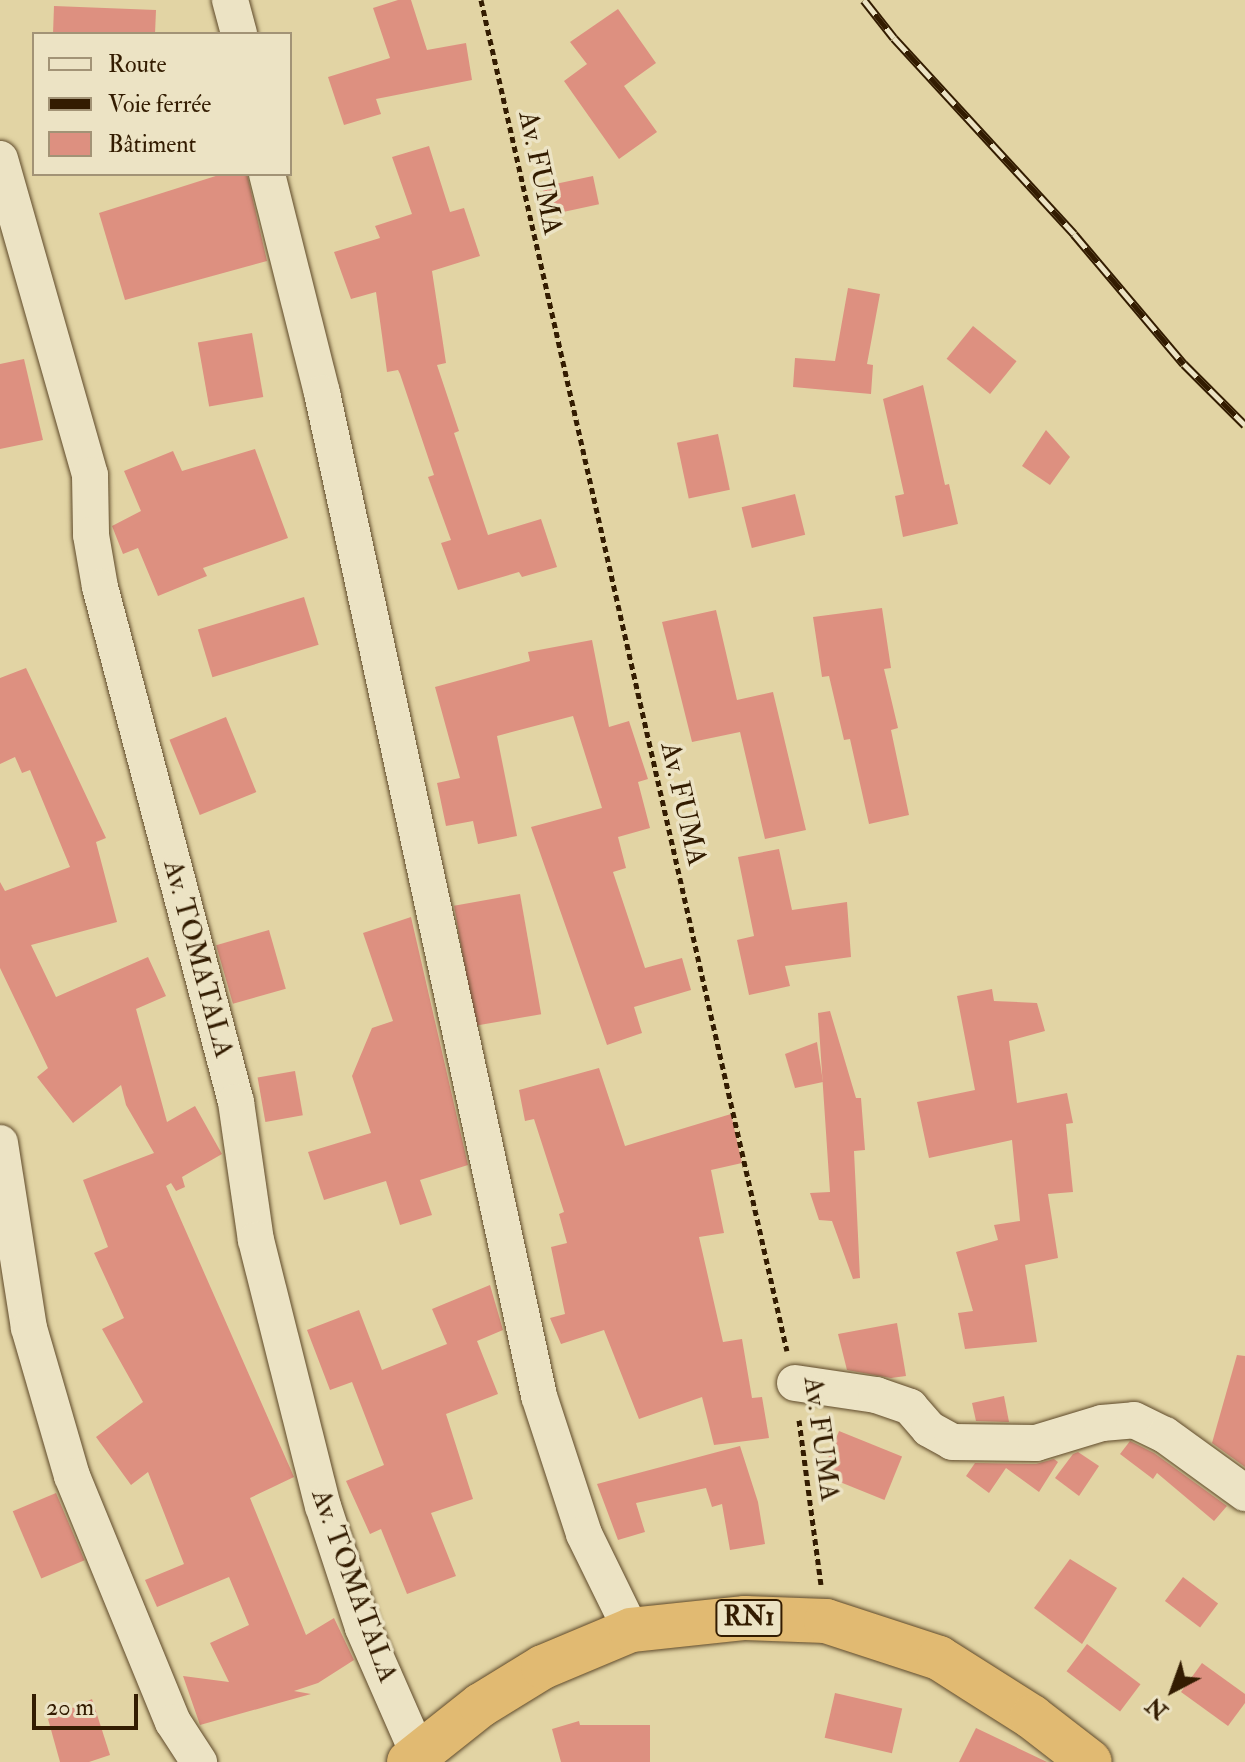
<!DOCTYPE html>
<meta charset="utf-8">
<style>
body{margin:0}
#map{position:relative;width:1245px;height:1762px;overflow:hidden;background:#e2d4a4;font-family:"IM FELL Double Pica",serif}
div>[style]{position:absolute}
.building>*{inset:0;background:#dd9080;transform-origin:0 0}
.path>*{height:5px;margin-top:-2.5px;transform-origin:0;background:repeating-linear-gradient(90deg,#331c01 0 6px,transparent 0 10px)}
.roads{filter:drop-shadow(0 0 2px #5f4a2a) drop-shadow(0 0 2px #5f4a2a)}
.minor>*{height:36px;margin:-18px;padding:0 18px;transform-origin:18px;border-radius:18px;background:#ece3c4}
.trunk>*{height:44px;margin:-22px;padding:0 22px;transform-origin:22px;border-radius:22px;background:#e1ba72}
.rail>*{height:9px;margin-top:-4.5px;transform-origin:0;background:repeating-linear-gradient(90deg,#ece3c4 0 18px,#331c01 0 36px);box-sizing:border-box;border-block:2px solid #331c01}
span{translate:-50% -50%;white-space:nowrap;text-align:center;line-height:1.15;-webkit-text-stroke:7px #ece3c4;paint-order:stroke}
.shield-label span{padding:2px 6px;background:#ece3c4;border:2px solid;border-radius:6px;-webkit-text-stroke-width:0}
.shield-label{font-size:26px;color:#331c01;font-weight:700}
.street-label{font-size:28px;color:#331c01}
.legend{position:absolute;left:32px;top:32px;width:260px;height:144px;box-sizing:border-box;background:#ece3c4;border:2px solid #a29376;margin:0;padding:10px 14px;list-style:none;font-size:24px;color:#331c01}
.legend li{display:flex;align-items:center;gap:16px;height:40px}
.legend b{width:40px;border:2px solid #a29376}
.north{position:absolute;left:1133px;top:1650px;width:80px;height:80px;-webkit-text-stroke:6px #ece3c4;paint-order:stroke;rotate:221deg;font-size:22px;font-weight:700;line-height:32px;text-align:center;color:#331c01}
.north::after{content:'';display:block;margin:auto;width:28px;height:36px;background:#331c01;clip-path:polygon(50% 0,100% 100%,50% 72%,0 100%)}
.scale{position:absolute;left:32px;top:1694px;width:106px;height:36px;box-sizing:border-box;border:4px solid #331c01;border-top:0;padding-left:10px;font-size:24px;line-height:28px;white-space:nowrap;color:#331c01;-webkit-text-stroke:6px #ece3c4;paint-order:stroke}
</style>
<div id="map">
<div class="building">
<div style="clip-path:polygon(398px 0,411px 0,427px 50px,466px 43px,472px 80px,376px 99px,381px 114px,344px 125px,328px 77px,390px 58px,373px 8px)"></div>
<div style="clip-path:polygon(54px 6px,156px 10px,155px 34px,53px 34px)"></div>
<div style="clip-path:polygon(618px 9px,656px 63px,624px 86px,657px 132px,619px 159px,564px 81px,587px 64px,570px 42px)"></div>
<div style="clip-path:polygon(429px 146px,450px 212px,464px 208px,480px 256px,432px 271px,446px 363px,437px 365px,459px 431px,454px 433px,488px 535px,541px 519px,557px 567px,522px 577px,519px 572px,458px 590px,441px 543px,451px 540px,428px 477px,434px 475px,400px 374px,398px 370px,387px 372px,376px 292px,351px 299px,334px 252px,380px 238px,375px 226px,412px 214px,392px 157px)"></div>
<div style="clip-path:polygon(222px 174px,247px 174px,267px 261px,125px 300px,99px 213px)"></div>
<div style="left:593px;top:176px;width:29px;height:52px;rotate:78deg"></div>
<div style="clip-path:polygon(848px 288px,880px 294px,867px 364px,873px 365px,871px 394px,793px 387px,795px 358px,835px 361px)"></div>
<div style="left:973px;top:326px;width:56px;height:42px;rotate:39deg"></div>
<div style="left:252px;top:333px;width:65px;height:55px;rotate:80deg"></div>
<div style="clip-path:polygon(24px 359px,43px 440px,0 449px,0 364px)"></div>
<div style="clip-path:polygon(923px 385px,945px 485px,949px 484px,958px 524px,903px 537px,895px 496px,904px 494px,883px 399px)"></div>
<div style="clip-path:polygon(1046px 430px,1070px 457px,1050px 485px,1022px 466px)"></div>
<div style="left:718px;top:434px;width:57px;height:42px;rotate:78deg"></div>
<div style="clip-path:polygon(255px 449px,288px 538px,203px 568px,207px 576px,158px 596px,138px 548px,123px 554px,112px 526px,141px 511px,124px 471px,173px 451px,182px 471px)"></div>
<div style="left:795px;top:494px;width:42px;height:55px;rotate:76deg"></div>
<div style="left:304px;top:597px;width:50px;height:111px;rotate:73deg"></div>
<div style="clip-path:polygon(882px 608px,891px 668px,884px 669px,898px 728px,891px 730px,909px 815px,869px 824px,850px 739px,844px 740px,829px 676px,822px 677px,813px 617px)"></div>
<div style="clip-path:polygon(716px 610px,737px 700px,773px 692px,806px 830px,765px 839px,740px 732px,692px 742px,662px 622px)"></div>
<div style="clip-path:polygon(592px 640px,609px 727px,629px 721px,648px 779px,638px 782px,650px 828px,618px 837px,626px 868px,613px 872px,645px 968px,682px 958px,691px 990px,634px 1007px,642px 1033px,607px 1045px,531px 827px,602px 808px,573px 716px,497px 736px,517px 836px,478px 844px,473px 821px,446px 826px,437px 783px,460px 778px,435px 687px,530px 661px,528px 652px)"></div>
<div style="clip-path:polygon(26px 668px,106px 838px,96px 842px,117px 922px,31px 945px,56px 997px,148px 957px,166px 996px,136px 1009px,167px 1122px,195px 1106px,222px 1154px,182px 1177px,185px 1187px,176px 1191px,171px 1183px,166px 1186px,294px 1477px,250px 1498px,306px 1635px,334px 1618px,354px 1660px,318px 1683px,294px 1691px,311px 1694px,200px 1725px,183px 1676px,229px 1682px,210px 1643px,249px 1625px,229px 1577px,157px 1607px,145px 1580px,184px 1564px,148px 1472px,131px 1485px,96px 1437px,143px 1402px,102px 1329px,124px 1318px,94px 1253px,108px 1247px,83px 1180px,154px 1153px,126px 1105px,121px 1085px,73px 1123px,37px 1077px,48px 1068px,0 968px,0 882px,5px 891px,70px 867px,30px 770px,22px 773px,15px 757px,0 764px,0 678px)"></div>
<div style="left:226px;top:717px;width:81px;height:61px;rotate:68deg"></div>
<div style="clip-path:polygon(779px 849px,792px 910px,847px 902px,851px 957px,785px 966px,790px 986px,749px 995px,737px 940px,754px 936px,738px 857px)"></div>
<div style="left:520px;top:894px;width:122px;height:67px;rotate:80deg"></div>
<div style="clip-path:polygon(411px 917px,468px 1165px,420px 1180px,432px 1215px,400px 1225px,386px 1181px,324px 1200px,308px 1152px,371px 1133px,352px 1076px,372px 1028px,393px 1021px,363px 933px)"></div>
<div style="left:269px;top:930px;width:61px;height:55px;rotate:74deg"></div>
<div style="clip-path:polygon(992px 989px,994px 1001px,1037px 1003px,1045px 1031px,1009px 1041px,1017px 1103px,1067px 1093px,1073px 1123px,1066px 1124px,1073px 1192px,1048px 1194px,1058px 1258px,1025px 1265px,1037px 1342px,965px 1349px,958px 1313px,973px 1311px,956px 1252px,998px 1240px,994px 1225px,1020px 1221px,1012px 1140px,929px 1158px,917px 1102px,975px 1090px,957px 996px)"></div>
<div style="clip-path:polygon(830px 1011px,856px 1098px,861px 1098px,865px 1150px,854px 1151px,860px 1278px,853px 1279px,832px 1221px,819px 1220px,810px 1193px,830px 1192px,818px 1013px)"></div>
<div style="clip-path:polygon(817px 1042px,823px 1082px,795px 1088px,785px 1054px)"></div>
<div style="clip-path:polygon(599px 1068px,625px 1146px,731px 1114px,742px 1163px,711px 1170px,724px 1233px,699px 1237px,723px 1342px,742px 1339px,752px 1398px,762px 1397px,769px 1438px,714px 1445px,702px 1397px,639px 1419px,604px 1330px,561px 1344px,550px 1318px,565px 1314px,551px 1247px,567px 1243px,559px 1214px,564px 1212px,534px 1119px,525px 1121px,519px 1090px)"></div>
<div style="left:295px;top:1071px;width:45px;height:38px;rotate:80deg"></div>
<div style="clip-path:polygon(490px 1285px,503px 1330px,477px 1341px,498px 1394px,446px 1414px,473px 1499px,431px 1513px,456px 1576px,407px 1594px,381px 1529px,370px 1534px,346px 1481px,384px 1465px,352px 1382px,330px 1390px,307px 1330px,359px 1310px,382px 1370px,447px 1344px,432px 1309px)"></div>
<div style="clip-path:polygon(897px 1323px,906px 1376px,891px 1378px,847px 1370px,838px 1334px)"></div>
<div style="clip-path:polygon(1237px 1355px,1245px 1356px,1245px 1467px,1212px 1443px)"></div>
<div style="clip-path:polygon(1004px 1396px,1009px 1422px,976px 1421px,972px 1403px)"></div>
<div style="left:839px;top:1431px;width:68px;height:47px;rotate:22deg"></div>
<div style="clip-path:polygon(1130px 1441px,1154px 1453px,1227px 1506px,1214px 1521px,1157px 1473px,1153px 1479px,1120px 1454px)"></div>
<div style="clip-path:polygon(740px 1446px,758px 1502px,765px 1544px,730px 1550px,722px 1504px,712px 1507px,706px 1488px,636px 1503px,645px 1532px,618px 1540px,597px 1484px)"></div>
<div style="clip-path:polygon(1078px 1452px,1099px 1466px,1079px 1496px,1055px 1478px,1073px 1454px)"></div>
<div style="clip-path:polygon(1054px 1459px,1058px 1462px,1039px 1492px,1006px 1468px,989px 1493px,966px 1476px,975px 1463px,1036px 1464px)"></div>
<div style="left:56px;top:1493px;width:73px;height:47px;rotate:67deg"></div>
<div style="clip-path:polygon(1070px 1559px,1117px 1588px,1082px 1644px,1034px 1608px)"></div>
<div style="left:1183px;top:1577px;width:44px;height:30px;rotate:37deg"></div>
<div style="left:1087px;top:1644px;width:67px;height:34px;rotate:37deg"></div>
<div style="clip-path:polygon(1202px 1663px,1245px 1694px,1245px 1703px,1228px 1726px,1181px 1692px)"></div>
<div style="left:835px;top:1693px;width:69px;height:46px;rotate:13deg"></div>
<div style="clip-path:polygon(92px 1699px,110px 1755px,89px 1762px,60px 1762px,48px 1719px)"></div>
<div style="clip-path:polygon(579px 1721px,580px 1725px,650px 1725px,650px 1762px,561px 1762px,552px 1729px)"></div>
<div style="clip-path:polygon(976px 1728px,1047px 1762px,959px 1762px)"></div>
</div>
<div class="path">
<div style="left:481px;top:0;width:1385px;rotate:77.24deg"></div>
<div style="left:799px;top:1420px;width:166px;rotate:82.4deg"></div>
</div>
<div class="roads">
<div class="minor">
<div style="left:230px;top:0;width:35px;rotate:75deg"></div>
<div style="left:0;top:159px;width:329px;rotate:74.1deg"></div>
<div style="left:90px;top:475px;width:60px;rotate:89deg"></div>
<div style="left:91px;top:535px;width:53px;rotate:80.2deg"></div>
<div style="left:100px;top:587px;width:533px;rotate:75.21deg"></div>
<div style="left:236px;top:1102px;width:139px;rotate:81.8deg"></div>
<div style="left:256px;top:1240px;width:274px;rotate:75.9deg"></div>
<div style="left:323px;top:1506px;width:128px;rotate:71.8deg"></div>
<div style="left:363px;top:1628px;width:137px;rotate:66.3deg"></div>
<div style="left:267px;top:174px;width:226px;rotate:75.9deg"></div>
<div style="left:322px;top:393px;width:1026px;rotate:77.79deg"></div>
<div style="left:539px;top:1396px;width:145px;rotate:71.9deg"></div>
<div style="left:584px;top:1534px;width:107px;rotate:63.9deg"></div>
<div style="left:0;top:1143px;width:187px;rotate:81.1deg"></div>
<div style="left:29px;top:1328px;width:154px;rotate:73.8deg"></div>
<div style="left:72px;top:1476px;width:266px;rotate:67.7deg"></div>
<div style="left:173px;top:1722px;width:48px;rotate:57deg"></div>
<div style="left:795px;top:1383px;width:82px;rotate:8.4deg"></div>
<div style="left:876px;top:1395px;width:36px;rotate:19deg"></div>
<div style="left:910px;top:1407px;width:29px;rotate:49deg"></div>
<div style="left:929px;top:1429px;width:26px;rotate:29deg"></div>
<div style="left:952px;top:1442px;width:84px;rotate:0.7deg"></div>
<div style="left:1036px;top:1443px;width:69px;rotate:-16.9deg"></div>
<div style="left:1102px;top:1423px;width:32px;rotate:-5deg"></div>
<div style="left:1134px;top:1420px;width:34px;rotate:26deg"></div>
<div style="left:1165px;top:1435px;width:99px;rotate:35.9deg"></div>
</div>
<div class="trunk">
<div style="left:409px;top:1762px;width:92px;rotate:-38.4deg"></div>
<div style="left:481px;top:1705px;width:73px;rotate:-31.5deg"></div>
<div style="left:543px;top:1667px;width:95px;rotate:-22.8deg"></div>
<div style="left:631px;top:1630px;width:115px;rotate:-6deg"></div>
<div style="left:745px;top:1618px;width:81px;rotate:2.1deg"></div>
<div style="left:826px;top:1621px;width:119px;rotate:18.1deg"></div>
<div style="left:939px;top:1658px;width:110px;rotate:32.4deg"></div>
<div style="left:1032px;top:1717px;width:73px;rotate:37.8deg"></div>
</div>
</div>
<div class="rail">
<div style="left:864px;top:0;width:48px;rotate:51.7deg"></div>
<div style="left:894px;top:38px;width:266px;rotate:47.4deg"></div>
<div style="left:1074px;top:234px;width:170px;rotate:49.8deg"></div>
<div style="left:1184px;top:364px;width:86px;rotate:45deg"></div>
</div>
<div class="shield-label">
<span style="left:749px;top:1618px">RN1</span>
</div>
<div class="street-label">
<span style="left:540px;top:173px;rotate:78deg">Av. FUMA</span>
<span style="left:683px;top:804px;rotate:77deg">Av. FUMA</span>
<span style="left:198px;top:959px;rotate:75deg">Av. TOMATALA</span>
<span style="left:821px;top:1439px;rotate:82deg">Av. FUMA</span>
<span style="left:354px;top:1586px;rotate:70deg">Av. TOMATALA</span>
</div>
<ul class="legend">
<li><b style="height:10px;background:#ece3c4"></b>Route</li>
<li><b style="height:10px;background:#331c01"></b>Voie ferrée</li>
<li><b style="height:22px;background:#dd9080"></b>Bâtiment</li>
</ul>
<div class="north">N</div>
<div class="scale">20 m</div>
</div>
